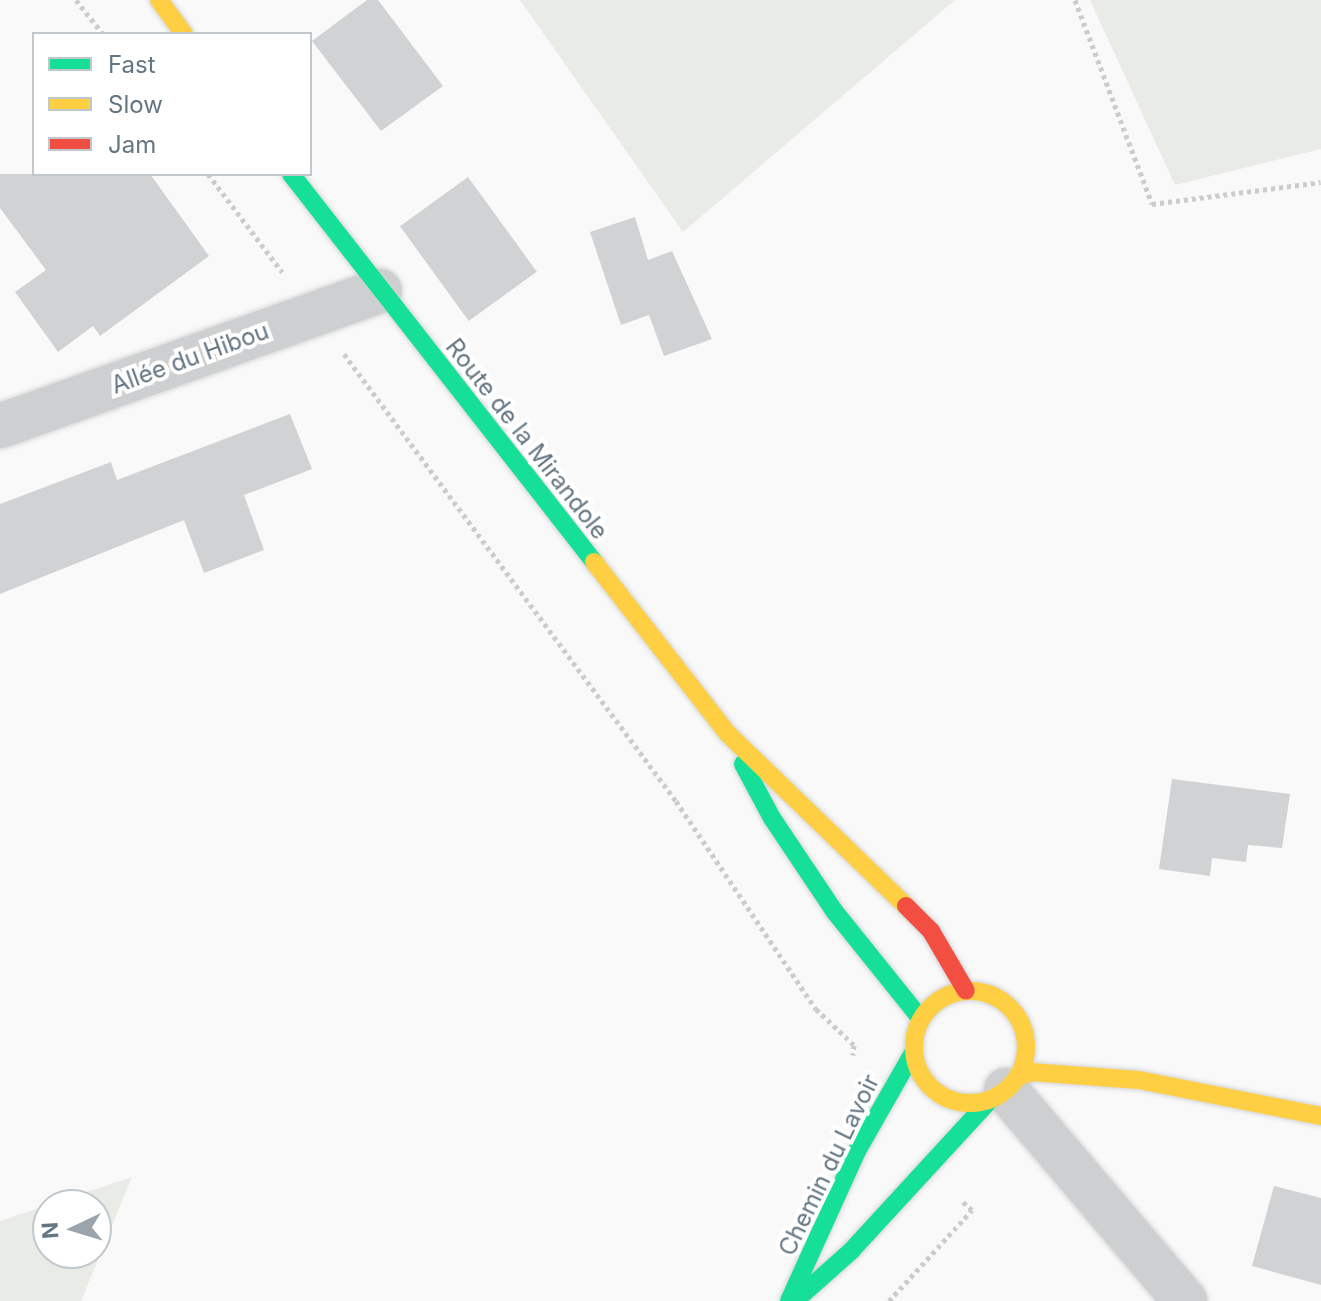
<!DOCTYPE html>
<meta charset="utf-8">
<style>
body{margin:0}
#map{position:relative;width:1321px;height:1301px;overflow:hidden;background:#f9f9f9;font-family:Inter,sans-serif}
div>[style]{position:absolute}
.green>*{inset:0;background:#e8ebe6}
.building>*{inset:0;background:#d0d2d3;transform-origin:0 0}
.path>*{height:5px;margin-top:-2.5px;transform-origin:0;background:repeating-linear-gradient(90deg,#cbcccd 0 4px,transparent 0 8px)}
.roads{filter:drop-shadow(0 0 2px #d5d6d7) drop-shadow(0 0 2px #d5d6d7)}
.street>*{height:44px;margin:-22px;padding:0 22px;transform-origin:22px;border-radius:22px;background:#cecfd0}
.fast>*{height:18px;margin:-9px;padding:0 9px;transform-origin:9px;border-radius:9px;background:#16e098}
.slow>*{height:18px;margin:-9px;padding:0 9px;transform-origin:9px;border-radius:9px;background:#ffcf43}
.slow>.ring{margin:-9px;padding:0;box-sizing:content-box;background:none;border:18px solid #ffcf43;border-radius:50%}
.jam>*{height:18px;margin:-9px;padding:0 9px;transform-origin:9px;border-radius:9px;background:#f24e42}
span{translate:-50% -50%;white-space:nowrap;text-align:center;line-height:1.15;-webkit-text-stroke:8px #fff;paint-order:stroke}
.street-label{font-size:24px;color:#657683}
.legend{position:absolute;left:32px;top:32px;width:280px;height:144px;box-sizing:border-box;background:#fff;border:2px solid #c1c8cd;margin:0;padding:10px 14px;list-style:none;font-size:24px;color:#657683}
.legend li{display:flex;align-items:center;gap:16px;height:40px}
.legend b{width:40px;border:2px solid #c1c8cd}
.north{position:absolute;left:32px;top:1189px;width:80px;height:80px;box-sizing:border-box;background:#fff;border:2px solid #c1c8cd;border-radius:50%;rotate:266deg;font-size:22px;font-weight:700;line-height:32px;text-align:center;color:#657683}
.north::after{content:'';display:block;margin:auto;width:28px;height:36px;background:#99a4ac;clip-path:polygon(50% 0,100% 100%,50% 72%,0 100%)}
</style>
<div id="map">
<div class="green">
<div style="clip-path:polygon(520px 0,955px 0,683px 232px)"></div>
<div style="clip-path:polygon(1090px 0,1321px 0,1321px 149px,1175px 185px)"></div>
<div style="clip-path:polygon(evenodd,132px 1177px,81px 1301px,0 1301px,0 1221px,132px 1177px,96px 1205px,96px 1253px,48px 1253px,48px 1205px,96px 1205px)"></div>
</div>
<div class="building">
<div style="clip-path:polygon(367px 0,378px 0,443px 86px,381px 131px,312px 41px)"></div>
<div style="clip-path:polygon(0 174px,150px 174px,209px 256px,100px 336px,93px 326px,58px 352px,15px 292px,46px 270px,0 208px)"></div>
<div style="left:468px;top:177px;width:117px;height:84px;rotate:54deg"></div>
<div style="clip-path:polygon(635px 217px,648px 260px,672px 251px,712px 339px,664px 356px,649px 315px,621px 325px,590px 232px)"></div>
<div style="clip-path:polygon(290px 414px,312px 469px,244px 495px,264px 550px,204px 573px,184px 520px,0 594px,0 504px,111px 462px,117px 480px)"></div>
<div style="clip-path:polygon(1172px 779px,1290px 794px,1282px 848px,1248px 845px,1246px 862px,1212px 858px,1210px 876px,1159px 869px)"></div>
<div style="clip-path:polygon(1274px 1186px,1321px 1198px,1321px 1285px,1252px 1266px)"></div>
</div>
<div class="path">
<div style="left:76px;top:0;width:43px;rotate:51.5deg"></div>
<div style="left:1075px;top:0;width:218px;rotate:69.3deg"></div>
<div style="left:1152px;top:204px;width:170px;rotate:-7.4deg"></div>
<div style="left:208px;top:174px;width:123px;rotate:52.9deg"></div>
<div style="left:344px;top:354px;width:557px;rotate:53.4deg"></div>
<div style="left:676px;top:801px;width:251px;rotate:56.1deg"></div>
<div style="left:816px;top:1009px;width:52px;rotate:43.5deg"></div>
<div style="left:854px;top:1045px;width:10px;rotate:96deg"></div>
<div style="left:889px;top:1301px;width:123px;rotate:-47.6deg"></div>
<div style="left:972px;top:1210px;width:13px;rotate:-138deg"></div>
</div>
<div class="roads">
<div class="street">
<div style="left:0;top:426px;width:403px;rotate:-19.6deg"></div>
<div style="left:1006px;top:1090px;width:277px;rotate:49.7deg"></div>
</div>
<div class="fast">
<div style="left:291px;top:174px;width:492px;rotate:52deg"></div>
<div style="left:743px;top:764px;width:61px;rotate:61.8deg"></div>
<div style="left:772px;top:818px;width:113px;rotate:56.2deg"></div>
<div style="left:835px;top:912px;width:137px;rotate:51.2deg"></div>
<div style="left:797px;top:1299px;width:72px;rotate:-41.6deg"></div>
<div style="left:851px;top:1251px;width:204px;rotate:-47.4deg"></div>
<div style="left:789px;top:1301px;width:165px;rotate:-65.6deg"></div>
<div style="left:857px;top:1151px;width:115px;rotate:-60.3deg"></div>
</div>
<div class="slow">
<div style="left:159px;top:0;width:42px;rotate:53.7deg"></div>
<div style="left:594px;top:562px;width:217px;rotate:52.1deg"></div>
<div style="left:727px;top:733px;width:249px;rotate:44deg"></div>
<div class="ring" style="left:914px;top:991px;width:94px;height:94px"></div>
<div style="left:1018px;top:1077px;width:14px;rotate:-21deg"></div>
<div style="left:1031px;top:1072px;width:108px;rotate:4.2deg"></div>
<div style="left:1139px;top:1080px;width:186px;rotate:11.2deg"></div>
</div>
<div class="jam">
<div style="left:906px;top:906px;width:35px;rotate:45deg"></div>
<div style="left:931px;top:931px;width:69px;rotate:59.7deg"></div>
</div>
</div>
<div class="street-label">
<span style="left:190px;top:358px;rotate:-20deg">Allée du Hibou</span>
<span style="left:527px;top:439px;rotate:52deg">Route de la Mirandole</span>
<span style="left:829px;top:1165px;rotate:-64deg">Chemin du Lavoir</span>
</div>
<ul class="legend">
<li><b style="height:10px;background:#16e098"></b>Fast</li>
<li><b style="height:10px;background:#ffcf43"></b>Slow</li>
<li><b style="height:10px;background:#f24e42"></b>Jam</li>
</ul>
<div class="north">N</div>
</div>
